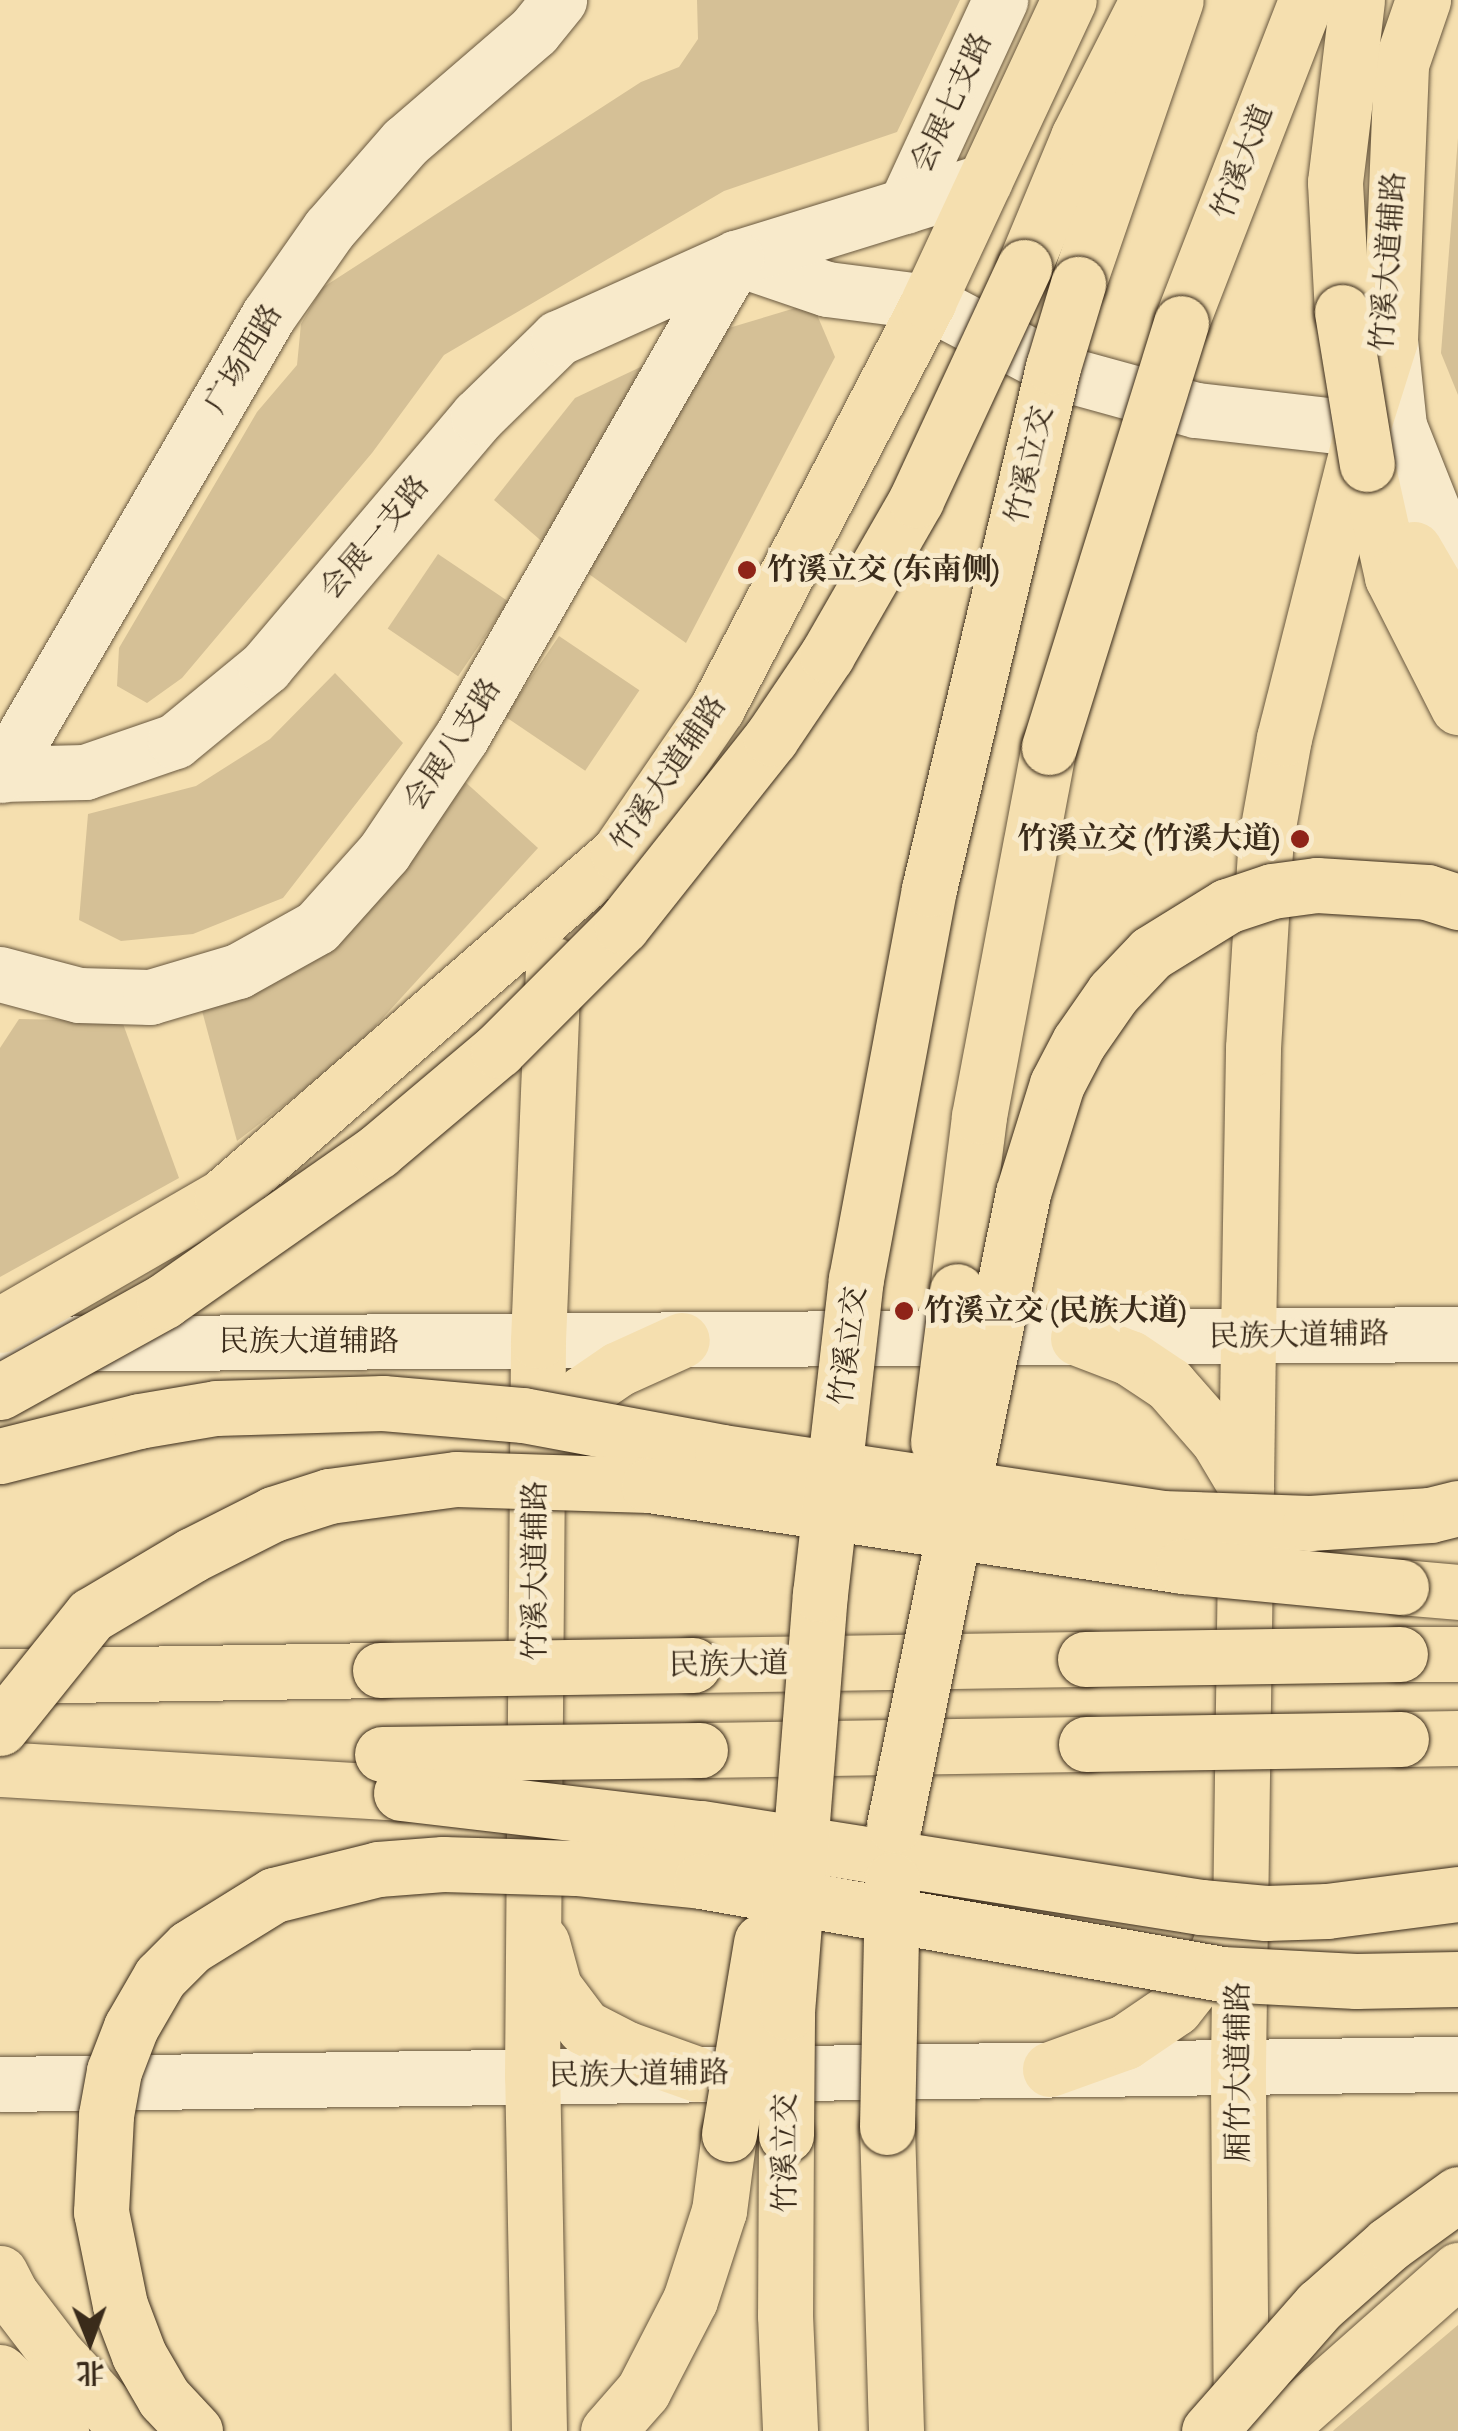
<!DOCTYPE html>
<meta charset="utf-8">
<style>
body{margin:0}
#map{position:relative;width:1458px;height:2431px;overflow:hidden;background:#f5dfaf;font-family:"IM FELL Double Pica","Noto Serif SC",serif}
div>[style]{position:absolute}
.green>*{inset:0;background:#d5c096;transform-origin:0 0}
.roads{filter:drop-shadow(0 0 2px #69583f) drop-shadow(0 0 2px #69583f)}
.minor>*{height:55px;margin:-27.5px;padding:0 27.5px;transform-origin:27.5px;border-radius:27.5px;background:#f8eacb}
.major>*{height:55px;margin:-27.5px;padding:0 27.5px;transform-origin:27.5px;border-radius:27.5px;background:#f5dfaf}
.highway>*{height:55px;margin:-27.5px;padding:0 27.5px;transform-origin:27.5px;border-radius:27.5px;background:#f5dfaf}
.bridges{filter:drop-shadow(0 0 2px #3a2b1a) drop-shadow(0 0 2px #3a2b1a)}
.highway-bridge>*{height:55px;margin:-27.5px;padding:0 27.5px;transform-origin:27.5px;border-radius:27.5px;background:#f5dfaf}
.dots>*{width:28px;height:28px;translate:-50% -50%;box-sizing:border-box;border:5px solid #f8eacb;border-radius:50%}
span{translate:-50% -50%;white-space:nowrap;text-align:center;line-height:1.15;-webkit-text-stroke:10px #f8eacb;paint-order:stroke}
.street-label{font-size:30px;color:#3a2b1a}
.poi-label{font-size:30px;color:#3a2b1a;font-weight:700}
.left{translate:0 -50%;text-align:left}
.right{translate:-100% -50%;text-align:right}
.north{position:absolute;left:40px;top:2291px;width:100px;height:100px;-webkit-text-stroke:8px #f8eacb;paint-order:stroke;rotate:179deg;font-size:28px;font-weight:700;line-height:40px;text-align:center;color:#3a2b1a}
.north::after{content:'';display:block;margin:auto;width:35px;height:45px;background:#3a2b1a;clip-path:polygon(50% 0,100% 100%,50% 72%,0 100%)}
</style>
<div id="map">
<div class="green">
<div style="clip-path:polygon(697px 0,960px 0,897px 132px,724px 191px,444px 355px,372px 453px,182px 678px,147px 703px,117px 686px,119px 648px,257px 412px,297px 365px,301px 324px,322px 288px,641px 82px,679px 67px,698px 39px)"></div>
<div style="clip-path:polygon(1458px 138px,1458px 395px,1441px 353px)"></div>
<div style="clip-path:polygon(812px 303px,835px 357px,686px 643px,586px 572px,722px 330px)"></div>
<div style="clip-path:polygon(649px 363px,546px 545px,494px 500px,575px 398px)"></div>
<div style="left:438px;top:554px;width:85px;height:90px;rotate:34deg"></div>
<div style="left:559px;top:636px;width:97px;height:97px;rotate:34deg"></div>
<div style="clip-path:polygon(335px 673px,403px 743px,283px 898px,193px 934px,121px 941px,79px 920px,88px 814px,196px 786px,270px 739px)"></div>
<div style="clip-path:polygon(452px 770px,538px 848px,349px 1055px,237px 1141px,201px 1007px)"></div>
<div style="clip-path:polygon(19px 1019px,122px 1021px,179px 1178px,0 1277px,0 1048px)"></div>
<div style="clip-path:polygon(1458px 2325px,1458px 2431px,1333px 2431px,1335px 2429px)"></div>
</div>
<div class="roads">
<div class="minor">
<div style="left:905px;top:206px;width:227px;rotate:-65.2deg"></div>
<div style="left:736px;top:258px;width:96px;rotate:18.8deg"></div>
<div style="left:827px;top:289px;width:102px;rotate:7.3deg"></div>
<div style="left:928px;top:302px;width:155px;rotate:27.7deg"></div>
<div style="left:1065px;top:374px;width:136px;rotate:15.4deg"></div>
<div style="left:1196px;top:410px;width:167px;rotate:6.5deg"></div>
<div style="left:1390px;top:340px;width:86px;rotate:84deg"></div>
<div style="left:1399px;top:426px;width:159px;rotate:68.3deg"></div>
<div style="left:0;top:774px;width:85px;rotate:-1.3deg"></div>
<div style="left:85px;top:772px;width:95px;rotate:-19deg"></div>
<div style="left:175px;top:741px;width:117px;rotate:-39.4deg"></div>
<div style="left:265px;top:667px;width:329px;rotate:-49.7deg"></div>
<div style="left:478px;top:416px;width:112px;rotate:-44.3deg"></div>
<div style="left:558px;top:338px;width:195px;rotate:-24.2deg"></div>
<div style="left:736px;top:258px;width:260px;rotate:-17.2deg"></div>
<div style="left:1px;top:775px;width:531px;rotate:-59.81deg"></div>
<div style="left:268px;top:316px;width:106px;rotate:-55deg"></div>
<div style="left:329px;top:229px;width:116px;rotate:-48.9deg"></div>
<div style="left:405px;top:142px;width:170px;rotate:-40.7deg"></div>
<div style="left:534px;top:31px;width:40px;rotate:-51deg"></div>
<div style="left:0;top:974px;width:82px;rotate:14.9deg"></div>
<div style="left:79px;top:995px;width:71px;rotate:1.6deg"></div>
<div style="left:150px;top:997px;width:92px;rotate:-16.5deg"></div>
<div style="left:238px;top:971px;width:90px;rotate:-29.1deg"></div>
<div style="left:317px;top:927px;width:101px;rotate:-48.2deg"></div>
<div style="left:384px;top:852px;width:140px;rotate:-56.1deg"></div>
<div style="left:462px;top:736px;width:551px;rotate:-60.18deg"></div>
<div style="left:0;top:1344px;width:1458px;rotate:-0.39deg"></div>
<div style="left:0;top:2084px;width:1458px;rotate:-0.79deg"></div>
</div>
<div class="major">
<div style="left:0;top:1325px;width:256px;rotate:-30deg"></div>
<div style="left:222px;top:1197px;width:525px;rotate:-40.98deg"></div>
<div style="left:618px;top:853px;width:176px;rotate:-55.7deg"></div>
<div style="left:717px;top:708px;width:458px;rotate:-62.5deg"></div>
<div style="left:928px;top:302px;width:333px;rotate:-65deg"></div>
<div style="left:1078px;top:1338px;width:56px;rotate:21deg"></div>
<div style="left:1130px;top:1358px;width:47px;rotate:33.7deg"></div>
<div style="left:1169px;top:1384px;width:74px;rotate:48.8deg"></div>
<div style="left:1218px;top:1440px;width:55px;rotate:59.2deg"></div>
<div style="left:549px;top:1463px;width:19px;rotate:-81deg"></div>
<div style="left:552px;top:1444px;width:60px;rotate:-58.7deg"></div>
<div style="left:583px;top:1393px;width:42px;rotate:-34.4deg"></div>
<div style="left:618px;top:1369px;width:70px;rotate:-24.4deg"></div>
<div style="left:542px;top:1943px;width:46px;rotate:74.7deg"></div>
<div style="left:554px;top:1987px;width:50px;rotate:53.1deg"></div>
<div style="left:584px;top:2027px;width:48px;rotate:27.1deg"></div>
<div style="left:627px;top:2049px;width:74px;rotate:19.7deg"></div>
<div style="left:1050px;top:2069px;width:80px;rotate:-19.8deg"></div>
<div style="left:1125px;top:2042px;width:60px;rotate:-34.2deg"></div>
<div style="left:1175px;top:2008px;width:65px;rotate:-51.9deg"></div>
<div style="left:1215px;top:1957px;width:27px;rotate:-70deg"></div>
<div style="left:0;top:2414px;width:25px;rotate:43deg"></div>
<div style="left:1241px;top:2427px;width:361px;rotate:-90.5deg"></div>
<div style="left:1238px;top:2066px;width:729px;rotate:-89.21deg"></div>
<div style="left:1248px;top:1337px;width:289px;rotate:-89deg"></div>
<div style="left:1253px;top:1048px;width:210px;rotate:-86.5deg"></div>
<div style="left:1266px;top:838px;width:102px;rotate:-79.8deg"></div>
<div style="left:1284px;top:738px;width:319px;rotate:-75.8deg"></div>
<div style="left:1362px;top:429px;width:93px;rotate:-72.5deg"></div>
<div style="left:1390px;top:340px;width:276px;rotate:-87.7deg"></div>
<div style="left:1401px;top:64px;width:68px;rotate:-71deg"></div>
<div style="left:539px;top:2431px;width:354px;rotate:-91.1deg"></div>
<div style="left:532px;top:2077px;width:736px;rotate:-89.53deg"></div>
<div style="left:538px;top:1341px;width:377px;rotate:-87.7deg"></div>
<div style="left:1276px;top:2431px;width:243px;rotate:-41.5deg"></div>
</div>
<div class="highway">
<div style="left:1024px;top:267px;width:141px;rotate:-67.4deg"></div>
<div style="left:1078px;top:137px;width:146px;rotate:-63.1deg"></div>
<div style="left:1078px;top:284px;width:300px;rotate:-71deg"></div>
<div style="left:1342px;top:312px;width:130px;rotate:-93.1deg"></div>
<div style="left:1335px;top:182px;width:183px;rotate:-83.1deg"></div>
<div style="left:1181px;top:323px;width:346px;rotate:-68.8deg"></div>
<div style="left:1367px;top:464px;width:116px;rotate:77.5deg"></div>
<div style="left:1392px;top:577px;width:146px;rotate:63.1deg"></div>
<div style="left:1414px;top:549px;width:88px;rotate:59.9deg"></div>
<div style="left:957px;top:1291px;width:176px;rotate:-82.8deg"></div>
<div style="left:979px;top:1116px;width:376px;rotate:-79.3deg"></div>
<div style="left:1401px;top:1587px;width:57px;rotate:5deg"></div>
<div style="left:1400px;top:1654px;width:58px"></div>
<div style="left:693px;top:1665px;width:392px;rotate:-0.9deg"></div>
<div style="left:0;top:1676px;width:380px;rotate:-0.9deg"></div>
<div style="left:1401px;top:1739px;width:57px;rotate:-1deg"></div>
<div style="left:700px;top:1750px;width:386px;rotate:-0.9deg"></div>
<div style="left:0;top:1769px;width:402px;rotate:3.4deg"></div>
<div style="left:887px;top:2127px;width:304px;rotate:88.3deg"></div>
<div style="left:786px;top:2135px;width:180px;rotate:90.3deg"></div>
<div style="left:785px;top:2315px;width:116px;rotate:87.5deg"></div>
<div style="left:0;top:2273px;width:22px;rotate:63deg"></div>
<div style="left:10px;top:2293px;width:81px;rotate:52.6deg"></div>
<div style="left:59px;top:2357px;width:102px;rotate:46.6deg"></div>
<div style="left:0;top:2372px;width:85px;rotate:44deg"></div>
<div style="left:608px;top:2431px;width:53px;rotate:-48.8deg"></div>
<div style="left:643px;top:2391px;width:102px;rotate:-62.7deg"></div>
<div style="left:690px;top:2300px;width:94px;rotate:-72deg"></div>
<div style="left:719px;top:2211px;width:78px;rotate:-82.6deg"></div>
</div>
</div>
<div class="bridges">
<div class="highway-bridge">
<div style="left:1342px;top:312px;width:154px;rotate:80.7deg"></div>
<div style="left:1049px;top:747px;width:444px;rotate:-72.7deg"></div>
<div style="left:0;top:1392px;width:188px;rotate:-29deg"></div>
<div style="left:164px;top:1301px;width:261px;rotate:-35deg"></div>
<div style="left:378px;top:1151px;width:157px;rotate:-40.1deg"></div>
<div style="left:498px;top:1050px;width:175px;rotate:-45deg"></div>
<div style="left:622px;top:926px;width:240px;rotate:-51.6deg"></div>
<div style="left:771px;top:738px;width:100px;rotate:-56deg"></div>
<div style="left:827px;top:655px;width:179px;rotate:-60.1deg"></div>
<div style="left:916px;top:500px;width:257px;rotate:-65.1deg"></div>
<div style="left:938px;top:1442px;width:152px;rotate:-82.8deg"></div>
<div style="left:0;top:1456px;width:143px;rotate:-14.1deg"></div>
<div style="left:139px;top:1421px;width:78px;rotate:-9.6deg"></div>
<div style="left:216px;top:1408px;width:167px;rotate:-1.7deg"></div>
<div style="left:383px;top:1403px;width:141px;rotate:4.9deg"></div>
<div style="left:523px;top:1415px;width:202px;rotate:10.5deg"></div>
<div style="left:722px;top:1452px;width:444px;rotate:8.5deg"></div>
<div style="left:1161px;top:1518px;width:149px;rotate:1.9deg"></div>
<div style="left:1310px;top:1523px;width:120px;rotate:-3.8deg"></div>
<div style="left:1430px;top:1515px;width:29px;rotate:-14deg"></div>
<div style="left:1085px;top:1659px;width:315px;rotate:-0.9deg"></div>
<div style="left:380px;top:1670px;width:313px;rotate:-0.9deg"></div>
<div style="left:0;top:1728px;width:145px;rotate:-51.2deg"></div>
<div style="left:91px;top:1615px;width:117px;rotate:-30.7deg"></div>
<div style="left:192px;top:1555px;width:91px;rotate:-26.8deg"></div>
<div style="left:273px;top:1514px;width:59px;rotate:-17.8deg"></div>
<div style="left:329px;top:1496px;width:128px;rotate:-7.6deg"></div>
<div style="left:456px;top:1479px;width:193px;rotate:1.8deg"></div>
<div style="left:649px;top:1485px;width:540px;rotate:8.63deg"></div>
<div style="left:1183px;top:1566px;width:219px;rotate:5.5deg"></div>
<div style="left:1086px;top:1744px;width:315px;rotate:-0.9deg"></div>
<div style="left:382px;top:1754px;width:318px;rotate:-0.7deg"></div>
<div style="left:401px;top:1793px;width:302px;rotate:6.7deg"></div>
<div style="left:701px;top:1828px;width:506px;rotate:8.98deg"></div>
<div style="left:1201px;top:1907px;width:65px;rotate:5.3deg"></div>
<div style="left:1266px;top:1913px;width:61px;rotate:-1.9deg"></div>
<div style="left:1327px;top:1911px;width:132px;rotate:-7.4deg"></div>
<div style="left:894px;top:1825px;width:645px;rotate:-78.46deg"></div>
<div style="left:1023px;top:1193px;width:114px;rotate:-72.7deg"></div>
<div style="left:1057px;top:1084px;width:47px;rotate:-62.4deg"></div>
<div style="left:1079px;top:1042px;width:60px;rotate:-55.2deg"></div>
<div style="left:1113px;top:993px;width:55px;rotate:-46.5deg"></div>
<div style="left:1151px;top:953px;width:89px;rotate:-31.7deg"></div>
<div style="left:1227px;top:906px;width:47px;rotate:-18.4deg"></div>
<div style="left:1272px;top:891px;width:45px;rotate:-7.6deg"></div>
<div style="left:1317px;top:885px;width:110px;rotate:3.6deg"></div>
<div style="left:1427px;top:892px;width:33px;rotate:18deg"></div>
<div style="left:887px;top:2127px;width:247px;rotate:-88.8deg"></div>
<div style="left:729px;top:2134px;width:195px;rotate:-80.5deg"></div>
<div style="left:786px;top:2135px;width:123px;rotate:-89.5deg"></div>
<div style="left:787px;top:2012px;width:419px;rotate:-85.5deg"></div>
<div style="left:820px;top:1594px;width:317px;rotate:-83.5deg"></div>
<div style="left:856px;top:1279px;width:397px;rotate:-79.4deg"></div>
<div style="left:929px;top:889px;width:537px;rotate:-76.64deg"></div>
<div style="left:1053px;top:367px;width:87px;rotate:-73.2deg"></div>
<div style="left:195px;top:2431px;width:45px;rotate:-133.2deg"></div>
<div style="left:164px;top:2398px;width:50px;rotate:-120.2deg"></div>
<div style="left:139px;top:2355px;width:53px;rotate:-110.8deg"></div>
<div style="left:120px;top:2305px;width:95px;rotate:-101.5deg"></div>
<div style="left:101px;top:2212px;width:97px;rotate:-87deg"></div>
<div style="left:106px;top:2115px;width:45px;rotate:-79.7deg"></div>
<div style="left:114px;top:2071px;width:47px;rotate:-68.9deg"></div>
<div style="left:131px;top:2027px;width:58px;rotate:-59.9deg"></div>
<div style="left:160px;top:1977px;width:42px;rotate:-45deg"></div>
<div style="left:190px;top:1947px;width:99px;rotate:-31.8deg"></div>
<div style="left:274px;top:1895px;width:107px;rotate:-14deg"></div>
<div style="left:378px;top:1869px;width:65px;rotate:-4.4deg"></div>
<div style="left:443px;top:1864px;width:133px;rotate:1.7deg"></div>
<div style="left:576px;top:1868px;width:126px;rotate:5.9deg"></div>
<div style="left:701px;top:1881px;width:529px;rotate:10.12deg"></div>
<div style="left:1222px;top:1974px;width:134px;rotate:3deg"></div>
<div style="left:1356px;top:1981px;width:102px;rotate:-1.1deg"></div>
<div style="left:1209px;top:2431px;width:167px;rotate:-48.7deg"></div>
<div style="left:1319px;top:2306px;width:94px;rotate:-41.5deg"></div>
<div style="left:1389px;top:2244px;width:85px;rotate:-35.9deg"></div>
</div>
</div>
<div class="dots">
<div style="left:747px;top:570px;background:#8f2418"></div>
<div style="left:1300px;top:839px;background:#8f2418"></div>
<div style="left:904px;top:1311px;background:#8f2418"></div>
</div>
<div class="street-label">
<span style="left:952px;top:103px;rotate:-65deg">会展七支路</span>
<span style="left:1243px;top:162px;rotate:-69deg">竹溪大道</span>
<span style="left:1389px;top:262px;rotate:-86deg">竹溪大道辅路</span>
<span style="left:244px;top:359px;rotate:-59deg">广场西路</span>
<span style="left:1030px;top:465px;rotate:-77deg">竹溪立交</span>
<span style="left:375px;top:538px;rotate:-50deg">会展一支路</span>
<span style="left:453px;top:745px;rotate:-57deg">会展八支路</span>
<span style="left:669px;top:774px;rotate:-56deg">竹溪大道辅路</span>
<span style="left:1299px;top:1336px;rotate:-1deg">民族大道辅路</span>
<span style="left:309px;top:1342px">民族大道辅路</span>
<span style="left:849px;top:1346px;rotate:-83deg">竹溪立交</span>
<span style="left:536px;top:1571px;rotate:-90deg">竹溪大道辅路</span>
<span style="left:729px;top:1665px;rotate:-1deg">民族大道</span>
<span style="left:1239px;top:2072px;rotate:-90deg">厢竹大道辅路</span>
<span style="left:639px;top:2075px;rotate:-1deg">民族大道辅路</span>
<span style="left:786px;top:2153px;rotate:-90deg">竹溪立交</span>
</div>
<div class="poi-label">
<span class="left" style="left:767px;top:570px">竹溪立交 (东南侧)</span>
<span class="right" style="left:1280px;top:839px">竹溪立交 (竹溪大道)</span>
<span class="left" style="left:924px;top:1311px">竹溪立交 (民族大道)</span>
</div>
<div class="north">北</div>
</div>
